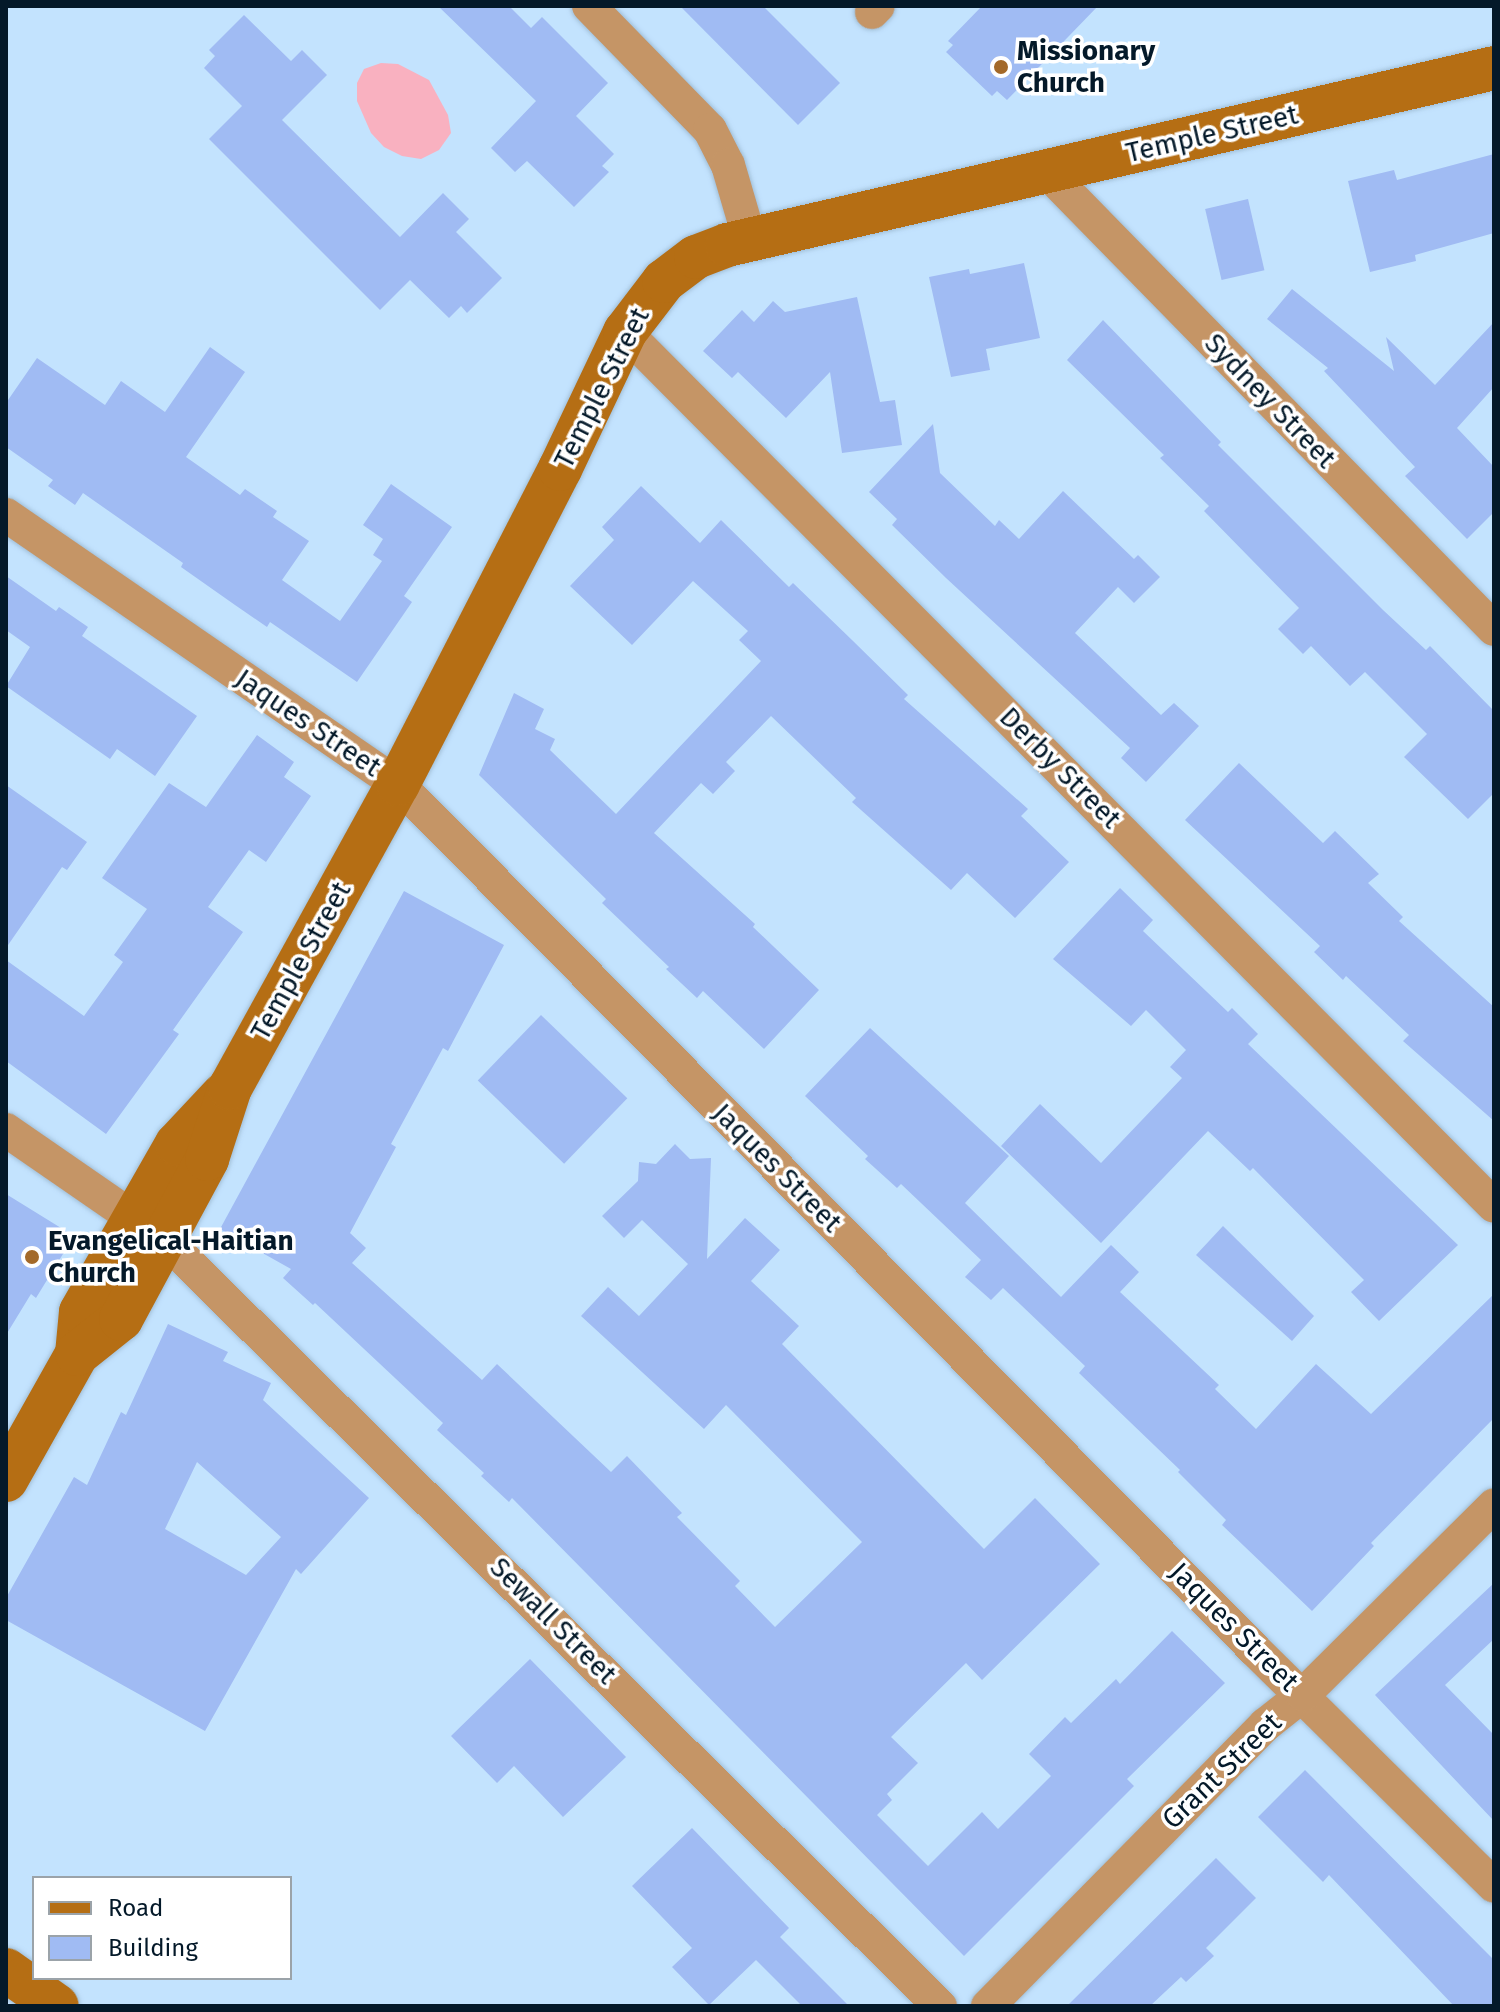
<!DOCTYPE html>
<style>
body{margin:0}
#map{position:relative;width:1500px;height:2012px;overflow:hidden;background:#c3e3fe;font-family:"Fira Sans",sans-serif}
div>[style]{position:absolute}
.green>*{inset:0;background:#f9b1c0}
.building>*{inset:0;background:#a0bbf3;transform-origin:0 0}
.roads{filter:drop-shadow(0 0 2px #a1bfd8) drop-shadow(0 0 2px #a1bfd8)}
.street>*{height:34px;margin:-17px;padding:0 17px;transform-origin:17px;border-radius:17px;background:#c59566}
.secondary>*{height:44px;margin:-22px;padding:0 22px;transform-origin:22px;border-radius:22px;background:#b56e14}
.dots>*{width:22px;height:22px;translate:-50% -50%;box-sizing:border-box;border:4px solid #fff;border-radius:50%}
span{translate:-50% -50%;white-space:nowrap;text-align:center;line-height:1.15;-webkit-text-stroke:7px #fff;paint-order:stroke}
.poi-label{font-size:28px;color:#041929;font-weight:700}
.left{translate:0 -50%;text-align:left}
.street-label{font-size:28px;color:#041929}
.frame{position:absolute;inset:0;border:8px solid #041929;pointer-events:none}
.legend{position:absolute;left:32px;top:1876px;width:260px;height:104px;box-sizing:border-box;background:#fff;border:2px solid #9ba3a9;margin:0;padding:10px 14px;list-style:none;font-size:24px;color:#041929}
.legend li{display:flex;align-items:center;gap:16px;height:40px}
.legend b{width:40px;border:2px solid #9ba3a9}
</style>
<div id="map">
<div class="green">
<div style="clip-path:polygon(381px 63px,398px 64px,429px 80px,448px 115px,451px 133px,439px 150px,421px 159px,402px 156px,384px 147px,371px 133px,357px 101px,357px 83px,364px 69px)"></div>
</div>
<div class="building">
<div style="clip-path:polygon(438px 6px,509px 6px,531px 28px,542px 17px,608px 83px,576px 116px,614px 154px,602px 166px,609px 172px,574px 207px,527px 161px,515px 172px,491px 148px,536px 101px)"></div>
<div style="clip-path:polygon(680px 6px,763px 6px,840px 83px,798px 125px)"></div>
<div style="clip-path:polygon(982px 6px,1098px 6px,1007px 100px,997px 91px,992px 96px,946px 52px,953px 45px,948px 41px)"></div>
<div style="clip-path:polygon(244px 15px,291px 61px,302px 50px,327px 75px,282px 120px,400px 237px,443px 193px,469px 219px,456px 232px,502px 278px,467px 313px,461px 306px,449px 318px,410px 280px,380px 310px,209px 139px,242px 106px,204px 68px,215px 56px,209px 50px)"></div>
<div style="clip-path:polygon(1494px 154px,1494px 233px,1415px 255px,1416px 261px,1370px 272px,1348px 181px,1394px 170px,1397px 180px)"></div>
<div style="left:1248px;top:199px;width:73px;height:44px;rotate:77deg"></div>
<div style="clip-path:polygon(1024px 263px,1040px 338px,986px 349px,990px 370px,951px 377px,929px 277px,969px 269px,970px 274px)"></div>
<div style="clip-path:polygon(1292px 289px,1394px 371px,1386px 337px,1435px 385px,1494px 322px,1494px 387px,1457px 428px,1494px 467px,1494px 512px,1467px 539px,1405px 476px,1415px 467px,1324px 371px,1328px 368px,1267px 319px)"></div>
<div style="clip-path:polygon(857px 297px,880px 402px,895px 400px,902px 445px,842px 453px,830px 372px,786px 418px,738px 372px,732px 378px,703px 351px,742px 310px,754px 322px,773px 301px,785px 312px)"></div>
<div style="clip-path:polygon(1103px 320px,1221px 442px,1218px 445px,1383px 610px,1426px 650px,1430px 646px,1494px 711px,1494px 793px,1468px 819px,1404px 757px,1427px 734px,1365px 672px,1350px 686px,1311px 646px,1303px 654px,1278px 629px,1299px 608px,1204px 511px,1209px 506px,1160px 458px,1164px 455px,1067px 360px)"></div>
<div style="clip-path:polygon(210px 347px,245px 372px,186px 457px,240px 495px,245px 489px,277px 511px,273px 517px,309px 541px,282px 580px,340px 621px,382px 561px,373px 555px,383px 539px,363px 525px,391px 484px,452px 527px,404px 596px,412px 602px,357px 682px,270px 622px,267px 627px,235px 605px,181px 567px,183px 563px,83px 493px,75px 505px,48px 486px,53px 480px,6px 447px,6px 403px,37px 358px,105px 405px,121px 381px,165px 412px)"></div>
<div style="clip-path:polygon(933px 424px,940px 473px,995px 526px,999px 520px,1019px 539px,1063px 491px,1134px 559px,1138px 555px,1160px 577px,1134px 603px,1118px 587px,1075px 633px,1161px 715px,1174px 703px,1199px 726px,1146px 782px,1121px 758px,1130px 748px,946px 578px,892px 525px,897px 519px,869px 492px)"></div>
<div style="clip-path:polygon(641px 486px,700px 543px,721px 520px,789px 587px,793px 583px,852px 640px,908px 695px,904px 699px,1028px 809px,1021px 816px,1069px 862px,1015px 918px,967px 873px,951px 890px,852px 802px,856px 798px,771px 716px,726px 762px,735px 771px,713px 794px,701px 783px,654px 833px,755px 924px,753px 927px,819px 990px,764px 1049px,703px 991px,697px 998px,666px 969px,669px 967px,602px 903px,606px 899px,479px 775px,514px 693px,544px 709px,535px 729px,555px 739px,550px 750px,616px 814px,761px 661px,739px 640px,748px 631px,693px 581px,632px 645px,570px 586px,614px 540px,602px 527px)"></div>
<div style="clip-path:polygon(6px 576px,56px 611px,59px 607px,88px 627px,82px 636px,197px 716px,155px 776px,117px 749px,110px 759px,6px 686px,30px 647px,6px 630px)"></div>
<div style="clip-path:polygon(257px 735px,294px 762px,284px 777px,311px 796px,266px 862px,249px 850px,208px 907px,243px 932px,173px 1030px,179px 1034px,106px 1134px,6px 1061px,6px 960px,84px 1016px,123px 962px,114px 955px,147px 909px,102px 878px,169px 783px,206px 807px)"></div>
<div style="clip-path:polygon(1239px 763px,1323px 843px,1335px 831px,1379px 874px,1368px 883px,1403px 917px,1399px 921px,1494px 1007px,1494px 1121px,1403px 1041px,1409px 1035px,1346px 976px,1343px 980px,1314px 952px,1320px 946px,1185px 820px)"></div>
<div style="clip-path:polygon(6px 785px,87px 842px,67px 870px,62px 867px,6px 948px)"></div>
<div style="clip-path:polygon(1120px 888px,1153px 920px,1143px 931px,1228px 1012px,1232px 1008px,1258px 1034px,1248px 1044px,1458px 1245px,1379px 1321px,1351px 1292px,1364px 1280px,1253px 1168px,1250px 1171px,1208px 1131px,1101px 1243px,1001px 1146px,1040px 1104px,1101px 1163px,1182px 1078px,1170px 1067px,1186px 1050px,1146px 1010px,1131px 1026px,1053px 959px)"></div>
<div style="clip-path:polygon(404px 891px,504px 945px,448px 1051px,443px 1048px,391px 1144px,396px 1147px,350px 1233px,366px 1248px,352px 1263px,482px 1380px,497px 1364px,611px 1472px,627px 1456px,682px 1513px,677px 1517px,740px 1581px,735px 1586px,775px 1627px,862px 1542px,726px 1405px,704px 1429px,581px 1316px,608px 1287px,639px 1316px,688px 1264px,642px 1220px,624px 1238px,602px 1216px,638px 1181px,639px 1162px,656px 1164px,675px 1144px,690px 1159px,711px 1158px,707px 1259px,745px 1218px,780px 1250px,751px 1281px,799px 1326px,782px 1344px,984px 1549px,1035px 1498px,1100px 1564px,982px 1680px,966px 1663px,891px 1737px,918px 1763px,887px 1794px,892px 1800px,877px 1815px,928px 1866px,982px 1812px,998px 1829px,1051px 1776px,1029px 1754px,1065px 1717px,1071px 1723px,1116px 1679px,1120px 1684px,1172px 1631px,1225px 1683px,1127px 1779px,1134px 1786px,964px 1956px,512px 1498px,509px 1502px,481px 1476px,484px 1473px,437px 1430px,443px 1423px,315px 1303px,313px 1305px,283px 1278px,291px 1269px,220px 1229px)"></div>
<div style="left:541px;top:1015px;width:120px;height:91px;rotate:44deg"></div>
<div style="clip-path:polygon(870px 1028px,1009px 1156px,965px 1203px,1061px 1297px,1111px 1245px,1139px 1272px,1120px 1292px,1219px 1385px,1215px 1389px,1256px 1429px,1316px 1364px,1371px 1414px,1494px 1294px,1494px 1418px,1371px 1543px,1374px 1546px,1312px 1611px,1222px 1525px,1226px 1520px,1178px 1472px,1180px 1470px,1079px 1373px,1085px 1366px,1003px 1288px,991px 1300px,965px 1277px,981px 1260px,901px 1184px,897px 1188px,865px 1159px,868px 1156px,805px 1096px)"></div>
<div style="clip-path:polygon(6px 1194px,74px 1236px,36px 1298px,31px 1294px,6px 1335px)"></div>
<div style="clip-path:polygon(1223px 1226px,1314px 1316px,1292px 1341px,1196px 1255px)"></div>
<div style="clip-path:polygon(evenodd,168px 1324px,228px 1352px,223px 1361px,271px 1383px,263px 1400px,369px 1498px,301px 1574px,296px 1569px,205px 1731px,6px 1620px,6px 1598px,74px 1477px,87px 1485px,121px 1412px,126px 1415px,168px 1324px,197px 1462px,281px 1537px,246px 1575px,165px 1529px,197px 1462px)"></div>
<div style="clip-path:polygon(1494px 1583px,1494px 1639px,1445px 1685px,1494px 1735px,1494px 1821px,1375px 1695px)"></div>
<div style="clip-path:polygon(530px 1659px,626px 1757px,563px 1817px,514px 1766px,497px 1783px,451px 1736px)"></div>
<div style="clip-path:polygon(1305px 1770px,1494px 1960px,1494px 2006px,1454px 2006px,1329px 1875px,1323px 1882px,1258px 1817px)"></div>
<div style="clip-path:polygon(692px 1828px,789px 1928px,780px 1937px,849px 2006px,802px 2006px,756px 1960px,709px 2005px,672px 1967px,692px 1948px,632px 1886px)"></div>
<div style="clip-path:polygon(1216px 1858px,1256px 1898px,1206px 1948px,1214px 1956px,1186px 1982px,1181px 1977px,1150px 2006px,1067px 2006px)"></div>
</div>
<div class="roads">
<div class="street">
<div style="left:589px;top:6px;width:173px;rotate:45.7deg"></div>
<div style="left:710px;top:130px;width:39px;rotate:63deg"></div>
<div style="left:728px;top:165px;width:78px;rotate:73.7deg"></div>
<div style="left:872px;top:12px;width:8px;rotate:-45deg"></div>
<div style="left:1047px;top:172px;width:639px;rotate:45.63deg"></div>
<div style="left:625px;top:332px;width:1232px;rotate:45.16deg"></div>
<div style="left:6px;top:515px;width:475px;rotate:34.5deg"></div>
<div style="left:398px;top:784px;width:1217px;rotate:45.3deg"></div>
<div style="left:1254px;top:1649px;width:337px;rotate:44.6deg"></div>
<div style="left:6px;top:1130px;width:192px;rotate:34.6deg"></div>
<div style="left:164px;top:1239px;width:1091px;rotate:44.67deg"></div>
<div style="left:988px;top:2006px;width:395px;rotate:-45.4deg"></div>
<div style="left:1265px;top:1725px;width:48px;rotate:-38.3deg"></div>
<div style="left:1303px;top:1695px;width:269px;rotate:-44.8deg"></div>
</div>
<div class="secondary">
<div style="left:77px;top:1354px;width:42px;rotate:-84.6deg"></div>
<div style="left:81px;top:1312px;width:193px;rotate:-60.3deg"></div>
<div style="left:177px;top:1144px;width:67px;rotate:-46.8deg"></div>
<div style="left:6px;top:1480px;width:145px;rotate:-60.6deg"></div>
<div style="left:77px;top:1354px;width:56px;rotate:-38.5deg"></div>
<div style="left:121px;top:1319px;width:182px;rotate:-61.7deg"></div>
<div style="left:207px;top:1159px;width:75px;rotate:-72.1deg"></div>
<div style="left:230px;top:1088px;width:347px;rotate:-61.1deg"></div>
<div style="left:398px;top:784px;width:354px;rotate:-62.8deg"></div>
<div style="left:560px;top:469px;width:152px;rotate:-64.6deg"></div>
<div style="left:625px;top:332px;width:64px;rotate:-52.6deg"></div>
<div style="left:664px;top:281px;width:40px;rotate:-37deg"></div>
<div style="left:696px;top:257px;width:33px;rotate:-21deg"></div>
<div style="left:727px;top:245px;width:787px;rotate:-12.99deg"></div>
<div style="left:6px;top:1970px;width:62px;rotate:35.2deg"></div>
</div>
</div>
<div class="dots">
<div style="left:1001px;top:67px;background:#a36929"></div>
<div style="left:32px;top:1257px;background:#a36929"></div>
</div>
<div class="poi-label">
<span class="left" style="left:1017px;top:67px">Missionary<br>Church</span>
<span class="left" style="left:48px;top:1257px">Evangelical-Haitian<br>Church</span>
</div>
<div class="street-label">
<span style="left:1212px;top:134px;rotate:-13deg">Temple Street</span>
<span style="left:602px;top:388px;rotate:-63deg">Temple Street</span>
<span style="left:1270px;top:401px;rotate:46deg">Sydney Street</span>
<span style="left:308px;top:723px;rotate:34deg">Jaques Street</span>
<span style="left:1060px;top:768px;rotate:45deg">Derby Street</span>
<span style="left:301px;top:961px;rotate:-61deg">Temple Street</span>
<span style="left:777px;top:1168px;rotate:45deg">Jaques Street</span>
<span style="left:553px;top:1621px;rotate:45deg">Sewall Street</span>
<span style="left:1234px;top:1627px;rotate:45deg">Jaques Street</span>
<span style="left:1222px;top:1771px;rotate:-44deg">Grant Street</span>
</div>
<div class="frame"></div>
<ul class="legend">
<li><b style="height:10px;background:#b56e14"></b>Road</li>
<li><b style="height:22px;background:#a0bbf3"></b>Building</li>
</ul>
</div>
